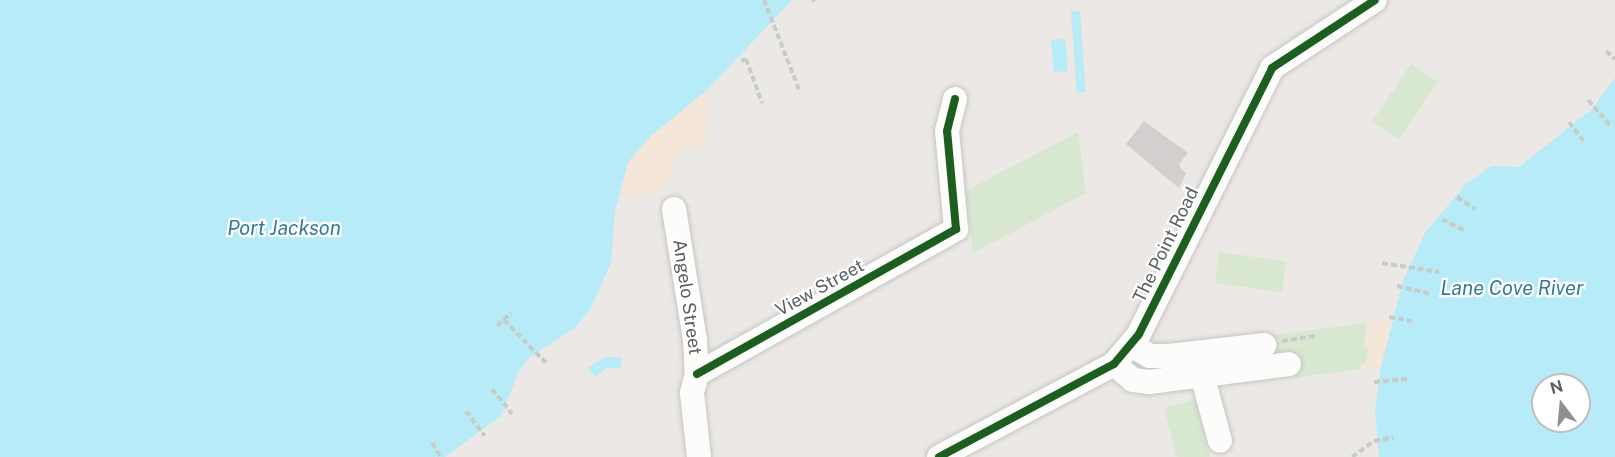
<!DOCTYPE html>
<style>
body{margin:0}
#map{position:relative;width:1615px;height:457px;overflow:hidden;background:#ebe8e5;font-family:"Public Sans",sans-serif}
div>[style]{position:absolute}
.green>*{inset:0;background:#d7e7d0;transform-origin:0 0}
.sand>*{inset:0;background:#f4e7d9}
.water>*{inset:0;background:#b7ebf7;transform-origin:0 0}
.building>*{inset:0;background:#d2cfce}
.path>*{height:4px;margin-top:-2px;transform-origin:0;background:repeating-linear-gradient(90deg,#c6ccc7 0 6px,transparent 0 9px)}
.roads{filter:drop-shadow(0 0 2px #c6c6c6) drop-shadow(0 0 2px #c6c6c6)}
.minor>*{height:24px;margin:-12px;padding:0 12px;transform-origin:12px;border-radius:12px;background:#fcfcfb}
.cycleway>*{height:8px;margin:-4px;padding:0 4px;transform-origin:4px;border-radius:4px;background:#1b5e20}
span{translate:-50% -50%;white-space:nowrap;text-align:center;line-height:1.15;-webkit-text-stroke:4.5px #fff;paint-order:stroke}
.street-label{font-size:18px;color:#5a6063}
.water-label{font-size:20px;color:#357c98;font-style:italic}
.north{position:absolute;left:1531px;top:373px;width:60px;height:60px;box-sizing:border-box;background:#fff;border:2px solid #bdbfc1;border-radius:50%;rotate:344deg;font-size:16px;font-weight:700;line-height:24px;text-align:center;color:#5a6063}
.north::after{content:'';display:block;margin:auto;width:21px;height:27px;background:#8d9090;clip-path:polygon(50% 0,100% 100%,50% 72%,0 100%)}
</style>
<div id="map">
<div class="green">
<div style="left:1411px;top:64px;width:32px;height:69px;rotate:34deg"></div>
<div style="clip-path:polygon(1078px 132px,1086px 193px,973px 253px,966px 191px)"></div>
<div style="left:1219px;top:252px;width:68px;height:31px;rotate:8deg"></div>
<div style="clip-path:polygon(1367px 323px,1364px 347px,1369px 348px,1366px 364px,1361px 364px,1360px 369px,1295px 378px,1294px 370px,1161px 374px,1164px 349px)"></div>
<div style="clip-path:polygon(1195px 400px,1210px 457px,1177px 457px,1164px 408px)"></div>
</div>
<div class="sand">
<div style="clip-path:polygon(707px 90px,706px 146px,680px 150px,668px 183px,654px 192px,637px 198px,620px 195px,628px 162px,651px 136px)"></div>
<div style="clip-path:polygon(1369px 320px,1392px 323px,1381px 367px,1360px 369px,1361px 364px,1366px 364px,1369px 349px,1364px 347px)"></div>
</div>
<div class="water">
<div style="clip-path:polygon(0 0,792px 0,707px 90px,651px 136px,628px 162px,615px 211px,611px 263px,590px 310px,573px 329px,529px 358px,519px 371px,501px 416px,445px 457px,0 457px)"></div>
<div style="left:1080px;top:11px;width:81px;height:9px;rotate:86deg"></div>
<div style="left:1065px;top:39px;width:32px;height:14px;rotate:85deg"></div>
<div style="clip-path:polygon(evenodd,1615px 78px,1615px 457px,1379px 457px,1375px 410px,1381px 367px,1403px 281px,1425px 233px,1465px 185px,1491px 166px,1519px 167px,1591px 110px,1615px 78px,1543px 385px,1579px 385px,1579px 421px,1543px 421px,1543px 385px)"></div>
<div style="clip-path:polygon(605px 357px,621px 357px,621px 368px,606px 368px,595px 377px,588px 368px)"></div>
</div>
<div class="building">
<div style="clip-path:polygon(1144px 121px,1188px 153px,1180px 163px,1180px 168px,1186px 173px,1179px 188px,1126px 144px)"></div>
</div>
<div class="path">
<div style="left:764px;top:0;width:99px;rotate:68.6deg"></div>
<div style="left:813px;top:0;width:2px;rotate:63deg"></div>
<div style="left:1606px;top:51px;width:12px;rotate:42deg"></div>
<div style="left:741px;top:61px;width:5px;rotate:-22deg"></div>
<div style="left:746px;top:59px;width:47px;rotate:70deg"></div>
<div style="left:1588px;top:100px;width:33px;rotate:49deg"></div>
<div style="left:1569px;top:122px;width:24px;rotate:52deg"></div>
<div style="left:1457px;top:197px;width:22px;rotate:34deg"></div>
<div style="left:1442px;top:219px;width:25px;rotate:27deg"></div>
<div style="left:1382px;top:263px;width:58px;rotate:9deg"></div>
<div style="left:1397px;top:286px;width:35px;rotate:13deg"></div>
<div style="left:1389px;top:317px;width:23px;rotate:10deg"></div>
<div style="left:504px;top:320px;width:63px;rotate:45.6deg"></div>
<div style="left:497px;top:326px;width:19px;rotate:-43deg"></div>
<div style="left:1282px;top:341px;width:36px;rotate:-9deg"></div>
<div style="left:1374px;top:382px;width:36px;rotate:-5deg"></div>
<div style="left:492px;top:389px;width:32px;rotate:51deg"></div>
<div style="left:466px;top:411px;width:31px;rotate:53deg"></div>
<div style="left:432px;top:443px;width:17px;rotate:57deg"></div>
<div style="left:1352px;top:457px;width:27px;rotate:-36deg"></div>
<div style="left:1374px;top:441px;width:20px;rotate:-11deg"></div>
</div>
<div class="roads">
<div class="minor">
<div style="left:674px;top:209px;width:133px;rotate:80.9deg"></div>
<div style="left:695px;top:340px;width:34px;rotate:87deg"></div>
<div style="left:697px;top:374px;width:20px;rotate:105deg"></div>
<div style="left:692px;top:393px;width:64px;rotate:83.8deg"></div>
<div style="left:1131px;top:345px;width:22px;rotate:30deg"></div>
<div style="left:1150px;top:356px;width:19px"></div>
<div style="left:1169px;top:356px;width:96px;rotate:-6.6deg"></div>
<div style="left:1114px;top:364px;width:25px;rotate:40deg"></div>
<div style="left:1133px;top:380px;width:16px;rotate:7deg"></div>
<div style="left:1149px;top:382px;width:141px;rotate:-7.3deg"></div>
<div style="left:697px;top:374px;width:297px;rotate:-29.2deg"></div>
<div style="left:956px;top:229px;width:98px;rotate:-95.2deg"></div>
<div style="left:947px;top:131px;width:33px;rotate:-76deg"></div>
<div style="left:1202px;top:375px;width:68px;rotate:74.7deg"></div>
<div style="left:939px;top:457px;width:198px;rotate:-28deg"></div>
<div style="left:1114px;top:364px;width:39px;rotate:-50deg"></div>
<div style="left:1139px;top:334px;width:297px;rotate:-63.4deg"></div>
<div style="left:1272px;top:68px;width:123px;rotate:-33.4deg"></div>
</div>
</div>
<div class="cycleway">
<div style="left:697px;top:374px;width:297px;rotate:-29.2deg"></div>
<div style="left:956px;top:229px;width:98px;rotate:-95.2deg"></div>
<div style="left:947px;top:131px;width:33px;rotate:-76deg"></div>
<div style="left:939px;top:457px;width:198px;rotate:-28deg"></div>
<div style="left:1114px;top:364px;width:39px;rotate:-50deg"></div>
<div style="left:1139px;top:334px;width:297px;rotate:-63.4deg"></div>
<div style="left:1272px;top:68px;width:123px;rotate:-33.4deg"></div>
</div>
<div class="street-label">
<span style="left:1166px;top:245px;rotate:-64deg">The Point Road</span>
<span style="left:820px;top:288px;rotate:-29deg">View Street</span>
<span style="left:687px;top:297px;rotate:82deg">Angelo Street</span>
</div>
<div class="water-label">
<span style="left:284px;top:228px">Port Jackson</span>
<span style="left:1512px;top:288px">Lane Cove River</span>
</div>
<div class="north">N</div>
</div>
